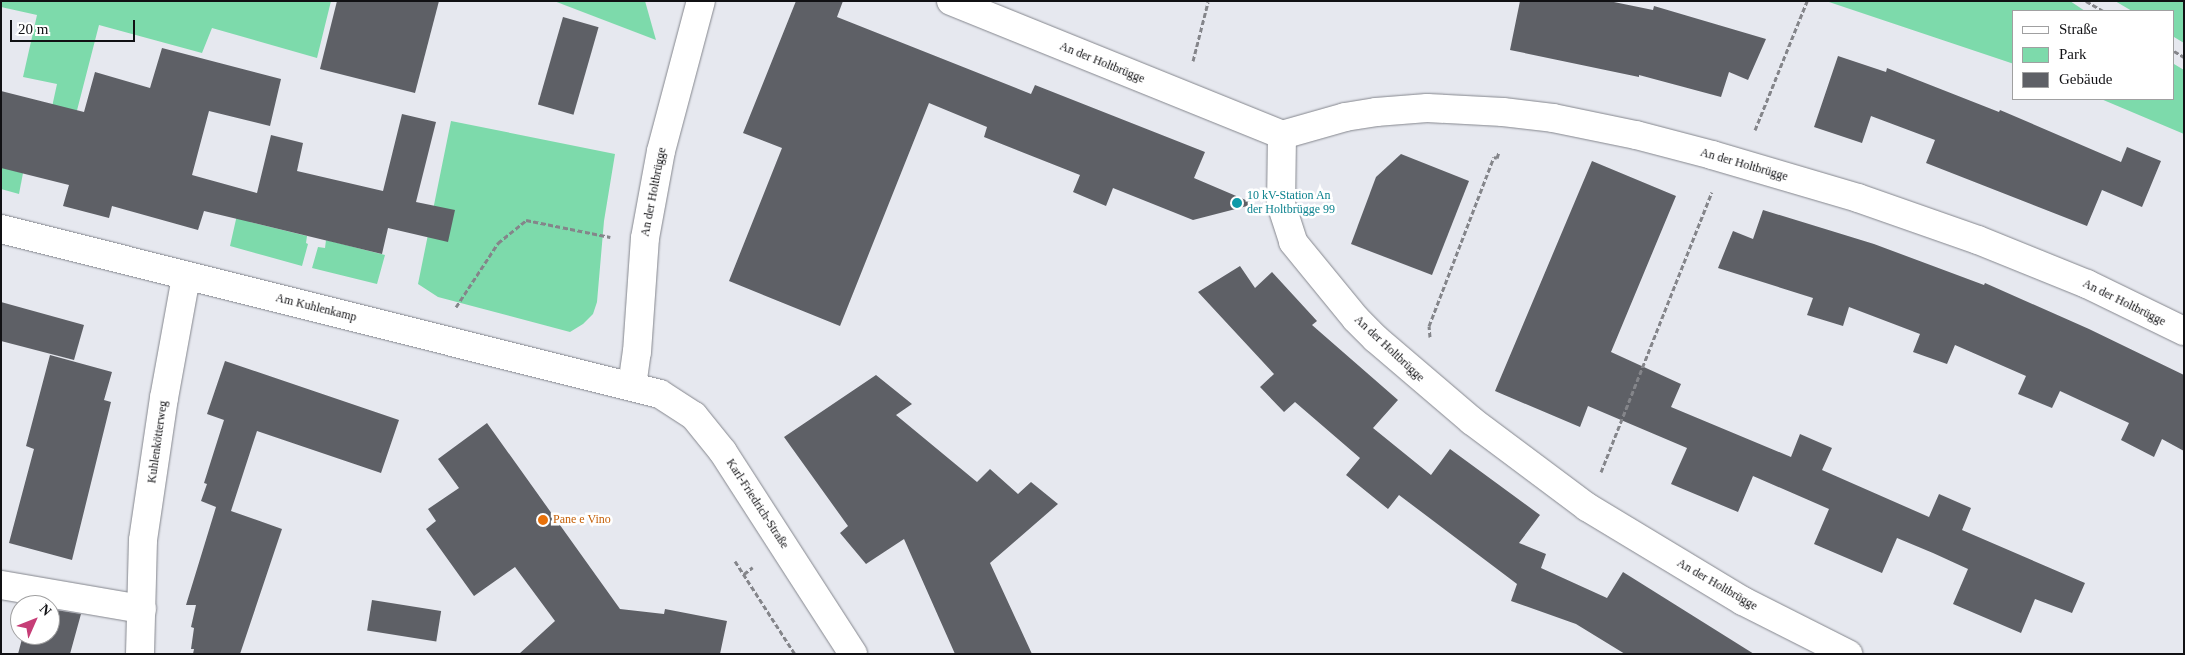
<!DOCTYPE html>
<meta charset="utf-8">
<style>
body{margin:0}
#map{position:relative;width:2185px;height:655px;overflow:hidden;background:#e6e8ef;font-family:Georgia,serif}
div>[style]{position:absolute}
.green>*{inset:0;background:#7ddaab}
.building>*{inset:0;background:#5e6066;transform-origin:0 0}
.path>*{height:3px;margin-top:-1.5px;transform-origin:0;background:repeating-linear-gradient(90deg,#84858a 0 5px,transparent 0 7.5px)}
.roads{filter:drop-shadow(0 0 1px #84868d) drop-shadow(0 0 1px #84868d)}
.minor>*{height:28px;margin:-14px;padding:0 14px;transform-origin:14px;border-radius:14px;background:#fff}
.dots>*{width:14px;height:14px;translate:-50% -50%;box-sizing:border-box;border:2px solid #fff;border-radius:50%}
span{translate:-50% -50%;white-space:nowrap;text-align:center;line-height:1.15;-webkit-text-stroke:5px #fff;paint-order:stroke}
.street-label{font-size:12px;color:#111114}
.culture-label{font-size:12px;color:#0d838f}
.left{translate:0 -50%;text-align:left}
.food-label{font-size:12px;color:#c56008}
.frame{position:absolute;inset:0;border:2px solid #111114;pointer-events:none}
.legend{position:absolute;left:2012px;top:10px;width:162px;height:90px;box-sizing:border-box;background:#fff;border:1px solid #a0a0a1;margin:0;padding:6px 9px;list-style:none;font-size:15px;color:#111114}
.legend li{display:flex;align-items:center;gap:10px;height:25px}
.legend b{width:25px;border:1px solid #a0a0a1}
.north{position:absolute;left:10px;top:595px;width:50px;height:50px;box-sizing:border-box;background:#fff;border:1px solid #a0a0a1;border-radius:50%;rotate:46deg;font-size:14px;font-weight:700;line-height:20px;text-align:center;color:#111114}
.north::after{content:'';display:block;margin:auto;width:18px;height:22px;background:#c63d76;clip-path:polygon(50% 0,100% 100%,50% 72%,0 100%)}
.scale{position:absolute;left:10px;top:20px;width:125px;height:22px;box-sizing:border-box;border:2px solid #111114;border-top:0;padding-left:6px;font-size:15px;line-height:18px;white-space:nowrap;color:#111114;-webkit-text-stroke:4px #fff;paint-order:stroke}
</style>
<div id="map">
<div class="green">
<div style="clip-path:polygon(1px 1px,331px 1px,317px 58px,212px 28px,202px 53px,99px 25px,74px 122px,50px 116px,57px 84px,23px 77px,37px 15px,1px 7px)"></div>
<div style="clip-path:polygon(554px 1px,645px 1px,656px 40px)"></div>
<div style="clip-path:polygon(1826px 1px,2070px 1px,2085px 11px,2014px 11px,2014px 64px)"></div>
<div style="clip-path:polygon(2115px 1px,2184px 1px,2184px 43px,2174px 37px,2174px 11px,2132px 11px)"></div>
<div style="clip-path:polygon(2174px 64px,2184px 70px,2184px 134px,2101px 99px,2174px 99px)"></div>
<div style="clip-path:polygon(451px 121px,615px 154px,604px 221px,597px 302px,593px 314px,583px 324px,570px 332px,438px 297px,418px 284px)"></div>
<div style="clip-path:polygon(1px 167px,23px 173px,19px 194px,1px 189px)"></div>
<div style="clip-path:polygon(239px 206px,250px 222px,307px 236px,306px 243px,308px 244px,302px 266px,230px 246px)"></div>
<div style="clip-path:polygon(326px 240px,385px 255px,377px 284px,312px 268px,318px 247px,325px 248px)"></div>
</div>
<div class="building">
<div style="clip-path:polygon(337px 1px,439px 1px,415px 93px,320px 69px)"></div>
<div style="clip-path:polygon(796px 1px,843px 1px,837px 17px,1031px 94px,1035px 85px,1205px 152px,1194px 178px,1255px 204px,1193px 220px,1113px 188px,1106px 206px,1073px 192px,1080px 175px,984px 137px,987px 127px,929px 103px,840px 326px,729px 281px,782px 148px,743px 133px)"></div>
<div style="clip-path:polygon(1520px 1px,1609px 1px,1653px 10px,1654px 6px,1766px 39px,1748px 80px,1729px 72px,1721px 97px,1639px 75px,1639px 77px,1510px 50px)"></div>
<div style="left:563px;top:17px;width:37px;height:91px;rotate:16deg"></div>
<div style="clip-path:polygon(162px 48px,281px 79px,270px 126px,209px 111px,192px 175px,257px 193px,271px 135px,303px 143px,297px 171px,383px 191px,402px 114px,436px 122px,416px 202px,455px 210px,448px 242px,388px 228px,382px 254px,204px 211px,198px 230px,112px 206px,109px 218px,63px 206px,69px 185px,1px 168px,1px 91px,84px 112px,95px 72px,150px 88px)"></div>
<div style="clip-path:polygon(1838px 56px,1886px 72px,1887px 68px,1999px 112px,2000px 110px,2121px 162px,2127px 147px,2161px 161px,2142px 207px,2102px 190px,2087px 226px,1926px 163px,1935px 140px,1871px 116px,1862px 143px,1814px 127px)"></div>
<div style="clip-path:polygon(1401px 154px,1469px 181px,1432px 275px,1351px 244px,1376px 177px)"></div>
<div style="clip-path:polygon(1592px 161px,1676px 196px,1611px 352px,1681px 384px,1671px 407px,1791px 457px,1800px 434px,1832px 448px,1822px 470px,1929px 517px,1939px 494px,1971px 508px,1962px 530px,2085px 583px,2072px 613px,2035px 599px,2021px 633px,1953px 604px,1968px 569px,1933px 553px,1897px 538px,1882px 573px,1814px 544px,1829px 509px,1753px 476px,1738px 512px,1671px 484px,1687px 448px,1588px 406px,1580px 427px,1495px 391px)"></div>
<div style="clip-path:polygon(1763px 210px,1874px 244px,1984px 285px,1985px 283px,2089px 329px,2184px 375px,2184px 451px,2162px 439px,2154px 457px,2121px 440px,2129px 423px,2060px 391px,2052px 408px,2018px 394px,2026px 376px,1955px 345px,1947px 364px,1913px 352px,1920px 334px,1849px 307px,1843px 326px,1807px 315px,1813px 298px,1718px 268px,1733px 231px,1753px 239px)"></div>
<div style="clip-path:polygon(1240px 266px,1255px 288px,1272px 272px,1317px 321px,1312px 325px,1398px 400px,1373px 428px,1431px 475px,1450px 449px,1540px 515px,1519px 543px,1546px 554px,1541px 568px,1607px 598px,1623px 572px,1754px 654px,1625px 654px,1576px 624px,1511px 601px,1517px 584px,1399px 495px,1388px 509px,1346px 475px,1360px 458px,1295px 402px,1284px 412px,1260px 387px,1274px 374px,1198px 292px)"></div>
<div style="clip-path:polygon(1px 302px,84px 325px,74px 360px,1px 341px)"></div>
<div style="clip-path:polygon(50px 355px,112px 372px,104px 400px,111px 402px,72px 560px,9px 543px,34px 449px,26px 446px)"></div>
<div style="clip-path:polygon(225px 361px,399px 420px,381px 473px,257px 431px,231px 511px,282px 529px,240px 654px,193px 654px,194px 649px,191px 649px,194px 628px,191px 627px,196px 605px,186px 605px,216px 507px,201px 501px,207px 484px,204px 483px,224px 420px,207px 414px)"></div>
<div style="clip-path:polygon(876px 375px,912px 404px,896px 415px,977px 482px,990px 469px,1018px 494px,1031px 482px,1058px 504px,990px 563px,1032px 654px,955px 654px,904px 539px,866px 564px,840px 533px,848px 526px,784px 437px)"></div>
<div style="clip-path:polygon(487px 423px,620px 609px,664px 614px,665px 609px,727px 621px,720px 654px,519px 654px,555px 621px,515px 567px,474px 596px,426px 529px,436px 521px,428px 509px,459px 488px,438px 459px)"></div>
<div style="left:372px;top:600px;width:70px;height:31px;rotate:9deg"></div>
<div style="clip-path:polygon(50px 609px,81px 614px,70px 654px,18px 654px,23px 635px,50px 635px)"></div>
</div>
<div class="path">
<div style="left:2086px;top:1px;width:20px;rotate:30deg"></div>
<div style="left:2174px;top:51px;width:12px;rotate:31deg"></div>
<div style="left:1193px;top:61px;width:61px;rotate:-75.7deg"></div>
<div style="left:1755px;top:130px;width:139px;rotate:-68deg"></div>
<div style="left:456px;top:307px;width:77px;rotate:-56.7deg"></div>
<div style="left:498px;top:243px;width:36px;rotate:-39deg"></div>
<div style="left:526px;top:220px;width:86px;rotate:11.4deg"></div>
<div style="left:1430px;top:337px;width:11px;rotate:-95deg"></div>
<div style="left:1429px;top:326px;width:181px;rotate:-69deg"></div>
<div style="left:1494px;top:157px;width:3px;rotate:18deg"></div>
<div style="left:1497px;top:158px;width:6px;rotate:-72deg"></div>
<div style="left:1601px;top:472px;width:301px;rotate:-68.4deg"></div>
<div style="left:735px;top:561px;width:111px;rotate:57.2deg"></div>
<div style="left:744px;top:574px;width:11px;rotate:-38deg"></div>
</div>
<div class="roads">
<div class="minor">
<div style="left:951px;top:1px;width:357px;rotate:22deg"></div>
<div style="left:1282px;top:135px;width:66px;rotate:-15.9deg"></div>
<div style="left:1345px;top:117px;width:31px;rotate:-9deg"></div>
<div style="left:1376px;top:112px;width:51px;rotate:-4.5deg"></div>
<div style="left:1427px;top:108px;width:76px;rotate:3deg"></div>
<div style="left:1503px;top:112px;width:50px;rotate:6.8deg"></div>
<div style="left:1553px;top:118px;width:85px;rotate:11.6deg"></div>
<div style="left:1636px;top:135px;width:79px;rotate:14.7deg"></div>
<div style="left:1712px;top:155px;width:152px;rotate:16.4deg"></div>
<div style="left:1858px;top:198px;width:127px;rotate:19.3deg"></div>
<div style="left:1978px;top:240px;width:118px;rotate:22deg"></div>
<div style="left:2087px;top:284px;width:108px;rotate:25.9deg"></div>
<div style="left:1282px;top:135px;width:69px;rotate:90.8deg"></div>
<div style="left:1281px;top:204px;width:40px;rotate:72deg"></div>
<div style="left:1293px;top:242px;width:99px;rotate:50.7deg"></div>
<div style="left:1356px;top:319px;width:28px;rotate:45deg"></div>
<div style="left:1376px;top:339px;width:126px;rotate:40.5deg"></div>
<div style="left:1472px;top:421px;width:144px;rotate:36.8deg"></div>
<div style="left:1587px;top:507px;width:182px;rotate:31.1deg"></div>
<div style="left:1743px;top:601px;width:118px;rotate:26.8deg"></div>
<div style="left:1px;top:229px;width:679px;rotate:14.06deg"></div>
<div style="left:660px;top:394px;width:40px;rotate:32.9deg"></div>
<div style="left:694px;top:416px;width:46px;rotate:51.1deg"></div>
<div style="left:723px;top:452px;width:240px;rotate:57.2deg"></div>
<div style="left:632px;top:386px;width:34px;rotate:-82deg"></div>
<div style="left:637px;top:352px;width:114px;rotate:-86deg"></div>
<div style="left:645px;top:238px;width:88px;rotate:-79.6deg"></div>
<div style="left:661px;top:151px;width:155px;rotate:-75.1deg"></div>
<div style="left:1px;top:585px;width:143px;rotate:9.7deg"></div>
<div style="left:140px;top:654px;width:114px;rotate:-88.5deg"></div>
<div style="left:143px;top:540px;width:144px;rotate:-81.6deg"></div>
<div style="left:164px;top:398px;width:123px;rotate:-79.7deg"></div>
</div>
</div>
<div class="dots">
<div style="left:1237px;top:203px;background:#0f9aa8"></div>
<div style="left:543px;top:520px;background:#e8710a"></div>
</div>
<div class="street-label">
<span style="left:1102px;top:63px;rotate:22deg">An der Holtbrügge</span>
<span style="left:1744px;top:165px;rotate:16deg">An der Holtbrügge</span>
<span style="left:654px;top:192px;rotate:-79deg">An der Holtbrügge</span>
<span style="left:2124px;top:303px;rotate:26deg">An der Holtbrügge</span>
<span style="left:316px;top:308px;rotate:14deg">Am Kuhlenkamp</span>
<span style="left:1389px;top:349px;rotate:43deg">An der Holtbrügge</span>
<span style="left:158px;top:442px;rotate:-82deg">Kuhlenkötterweg</span>
<span style="left:757px;top:504px;rotate:57deg">Karl-Friedrich-Straße</span>
<span style="left:1717px;top:585px;rotate:30deg">An der Holtbrügge</span>
</div>
<div class="culture-label">
<span class="left" style="left:1247px;top:203px">10 kV-Station An<br>der Holtbrügge 99</span>
</div>
<div class="food-label">
<span class="left" style="left:553px;top:520px">Pane e Vino</span>
</div>
<div class="frame"></div>
<ul class="legend">
<li><b style="height:6px;background:#fff"></b>Straße</li>
<li><b style="height:14px;background:#7ddaab"></b>Park</li>
<li><b style="height:14px;background:#5e6066"></b>Gebäude</li>
</ul>
<div class="north">N</div>
<div class="scale">20 m</div>
</div>
